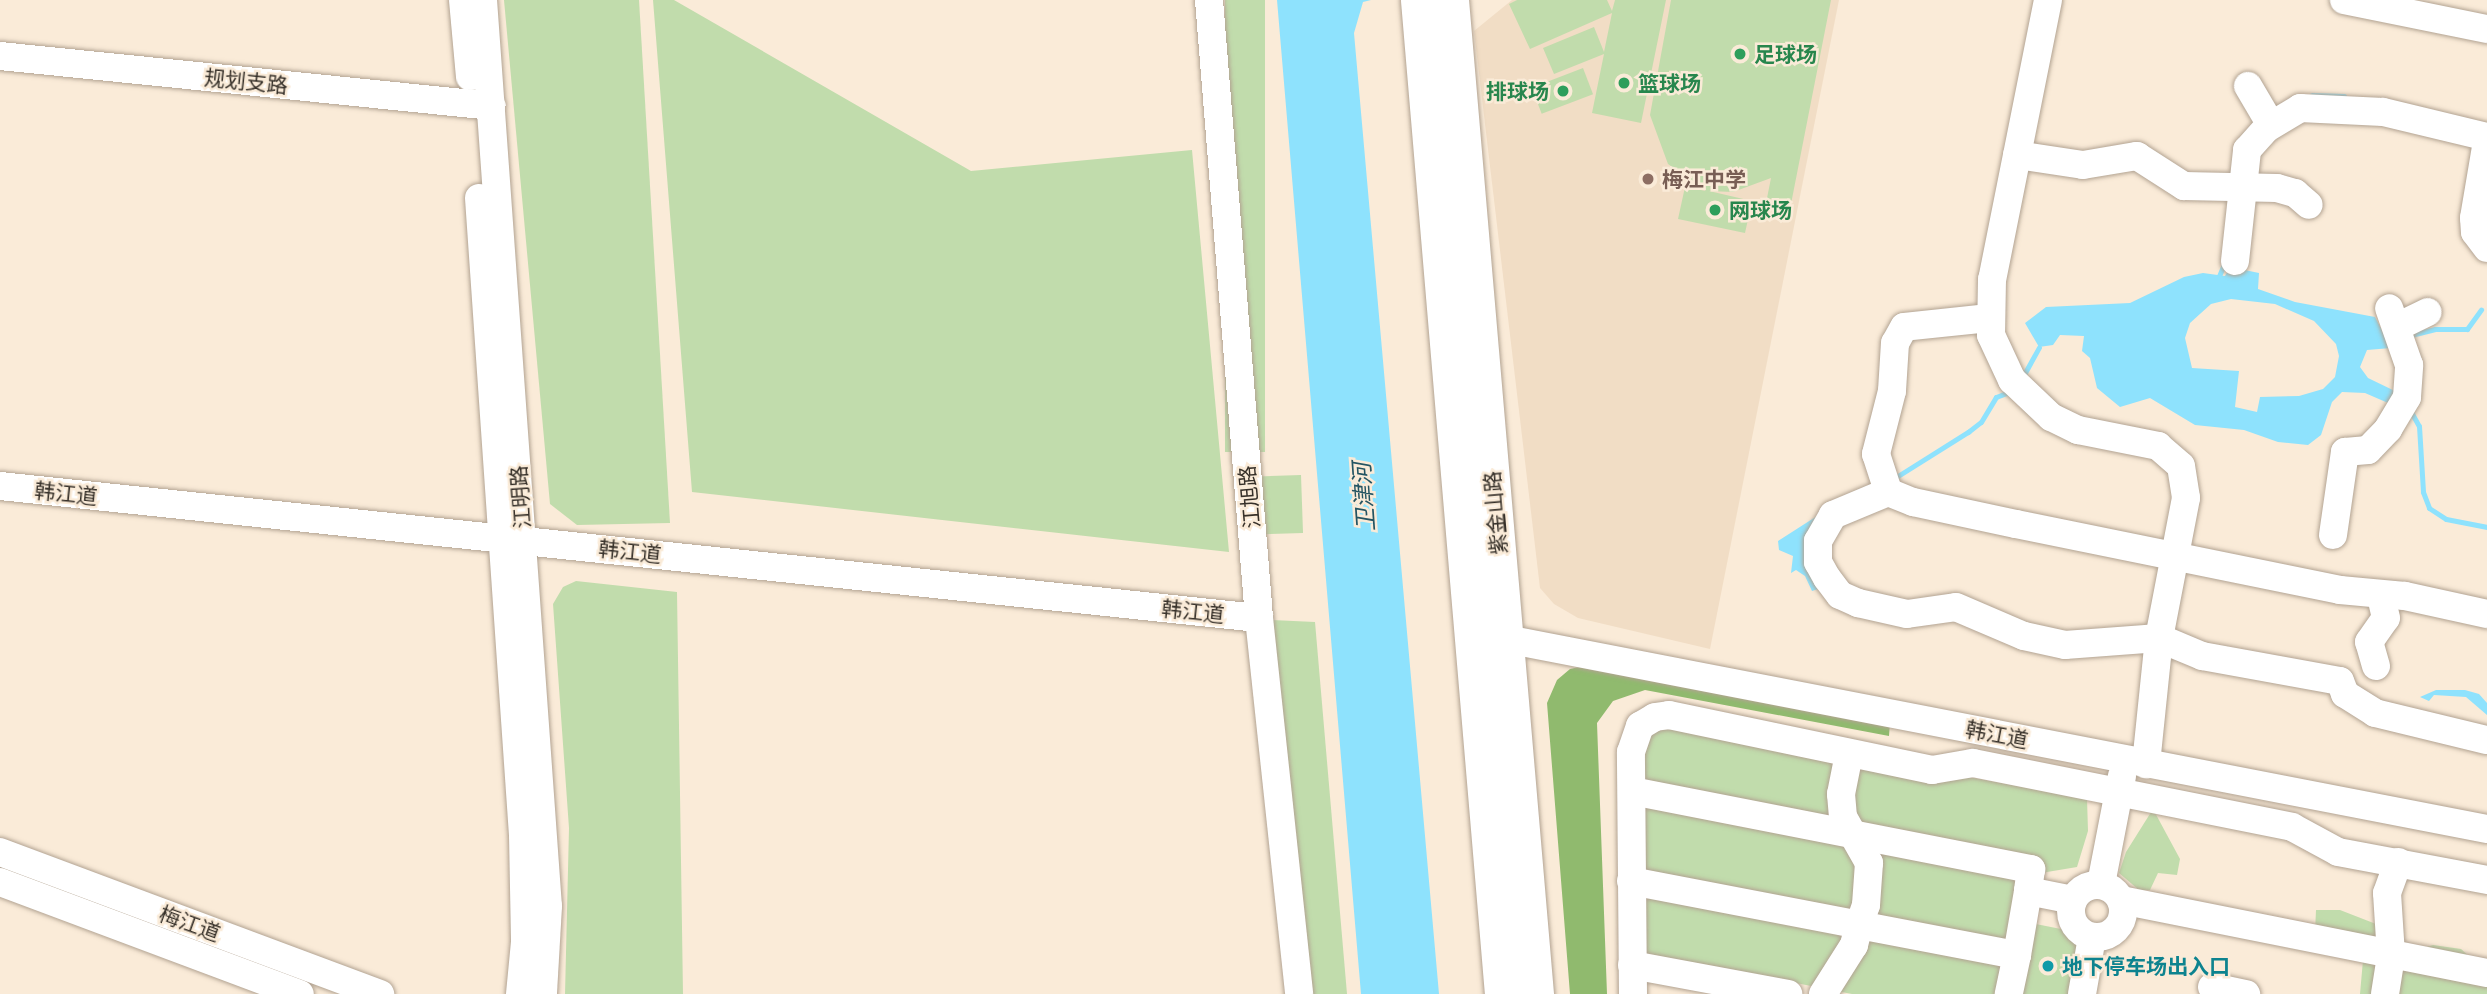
<!DOCTYPE html>
<meta charset="utf-8">
<style>
body{margin:0}
#map{position:relative;width:2487px;height:994px;overflow:hidden;background:#faebd8;font-family:"IBM Plex Serif","Noto Sans SC",serif}
div>[style]{position:absolute}
.built>*{inset:0;background:#f1ddc5}
.green>*{inset:0;background:#c1dcac;transform-origin:0 0}
.forest>*{inset:0;background:#90ba6e}
.water>*{inset:0;background:#8ee2fd}
.stream>*{height:5px;margin:-2.5px;padding:0 2.5px;transform-origin:2.5px;border-radius:2.5px;background:#8ee2fd}
.roads{filter:drop-shadow(0 0 2px #b2a392) drop-shadow(0 0 2px #b2a392)}
.minor>*{height:28px;margin:-14px;padding:0 14px;transform-origin:14px;border-radius:14px;background:#fff}
.minor>.ring{margin:-14px;padding:0;box-sizing:content-box;background:none;border:28px solid #fff;border-radius:50%}
.major>*{height:35px;margin:-17.5px;padding:0 17.5px;transform-origin:17.5px;border-radius:17.5px;background:#fff}
.dots>*{width:19px;height:19px;translate:-50% -50%;box-sizing:border-box;border:4px solid #faebd8;border-radius:50%}
span{translate:-50% -50%;white-space:nowrap;text-align:center;line-height:1.15;-webkit-text-stroke:5px #faebd8;paint-order:stroke}
.leisure-label{font-size:21px;color:#27864d;font-weight:700}
.left{translate:0 -50%;text-align:left}
.right{translate:-100% -50%;text-align:right}
.street-label{font-size:21px;color:#363029}
.education-label{font-size:21px;color:#785e54;font-weight:700}
.culture-label{font-size:21px;color:#0d838f;font-weight:700}
.water-label{font-size:23px;color:#245462;font-style:italic}
</style>
<div id="map">
<div class="built">
<div style="clip-path:polygon(1512px 0,1839px 0,1710px 649px,1578px 618px,1554px 604px,1540px 588px,1474px 31px)"></div>
</div>
<div class="green">
<div style="clip-path:polygon(504px 0,639px 0,670px 523px,577px 525px,550px 504px)"></div>
<div style="clip-path:polygon(653px 0,674px 0,971px 171px,1192px 150px,1229px 552px,692px 492px)"></div>
<div style="left:1225px;top:0;width:40px;height:452px"></div>
<div style="clip-path:polygon(1517px 0,1607px 0,1612px 11px,1615px 0,1666px 0,1641px 123px,1592px 113px,1604px 54px,1554px 74px,1543px 48px,1594px 27px,1604px 52px,1612px 13px,1530px 49px,1509px 4px)"></div>
<div style="clip-path:polygon(1671px 0,1831px 0,1791px 204px,1767px 198px,1771px 178px,1733px 192px,1709px 191px,1752px 201px,1745px 233px,1678px 219px,1685px 187px,1706px 191px,1668px 164px,1650px 115px)"></div>
<div style="left:1583px;top:68px;width:28px;height:55px;rotate:69deg"></div>
<div style="left:1301px;top:475px;width:58px;height:43px;rotate:88deg"></div>
<div style="clip-path:polygon(576px 581px,677px 592px,683px 994px,565px 994px,569px 828px,553px 604px,563px 587px)"></div>
<div style="clip-path:polygon(1272px 620px,1315px 622px,1347px 994px,1311px 994px)"></div>
<div style="clip-path:polygon(1667px 724px,2087px 798px,2088px 831px,2077px 867px,2041px 873px,2031px 923px,2066px 930px,2084px 943px,2073px 994px,1852px 994px,1639px 952px,1640px 742px)"></div>
<div style="clip-path:polygon(2153px 809px,2180px 859px,2177px 875px,2158px 873px,2150px 890px,2139px 890px,2119px 873px,2126px 852px)"></div>
<div style="clip-path:polygon(2316px 910px,2340px 910px,2376px 924px,2381px 947px,2417px 950px,2433px 945px,2461px 949px,2487px 972px,2487px 994px,2360px 994px,2363px 960px,2315px 932px)"></div>
</div>
<div class="forest">
<div style="clip-path:polygon(1593px 664px,1890px 722px,1889px 736px,1645px 690px,1613px 701px,1597px 723px,1607px 994px,1570px 994px,1547px 703px,1557px 680px,1570px 669px)"></div>
</div>
<div class="water">
<div style="clip-path:polygon(1277px 0,1371px 0,1363px 2px,1354px 33px,1439px 994px,1361px 994px)"></div>
<div style="clip-path:polygon(evenodd,2230px 267px,2259px 273px,2258px 289px,2295px 302px,2375px 317px,2391px 348px,2367px 350px,2360px 367px,2368px 378px,2399px 393px,2395px 406px,2365px 393px,2342px 392px,2332px 402px,2321px 435px,2308px 445px,2278px 442px,2244px 430px,2195px 425px,2150px 398px,2120px 407px,2097px 388px,2090px 358px,2082px 351px,2084px 336px,2060px 335px,2053px 345px,2039px 347px,2025px 323px,2046px 307px,2130px 303px,2184px 277px,2203px 273px,2225px 276px,2230px 267px,2231px 299px,2275px 304px,2314px 321px,2336px 344px,2339px 356px,2335px 377px,2323px 389px,2299px 396px,2260px 397px,2257px 412px,2235px 407px,2239px 371px,2192px 368px,2185px 338px,2190px 323px,2211px 304px,2231px 299px)"></div>
<div style="clip-path:polygon(1817px 516px,1818px 589px,1812px 591px,1805px 576px,1796px 570px,1791px 573px,1793px 556px,1779px 550px,1778px 541px)"></div>
<div style="clip-path:polygon(2436px 690px,2465px 690px,2479px 694px,2487px 703px,2487px 715px,2466px 697px,2434px 695px,2429px 701px,2420px 697px)"></div>
</div>
<div class="stream">
<div style="left:2312px;top:95px;width:32px;rotate:2deg"></div>
<div style="left:2219px;top:276px;width:15px;rotate:-67deg"></div>
<div style="left:2407px;top:336px;width:29px;rotate:-14deg"></div>
<div style="left:2435px;top:329px;width:32px"></div>
<div style="left:2467px;top:329px;width:24px;rotate:-54deg"></div>
<div style="left:2022px;top:378px;width:35px;rotate:-61deg"></div>
<div style="left:2410px;top:410px;width:18px;rotate:61deg"></div>
<div style="left:2419px;top:426px;width:66px;rotate:86.5deg"></div>
<div style="left:2423px;top:492px;width:17px;rotate:69deg"></div>
<div style="left:2429px;top:508px;width:20px;rotate:33deg"></div>
<div style="left:2446px;top:519px;width:42px;rotate:11deg"></div>
<div style="left:1893px;top:479px;width:89px;rotate:-32.1deg"></div>
<div style="left:1968px;top:432px;width:16px;rotate:-38deg"></div>
<div style="left:1981px;top:422px;width:29px;rotate:-59deg"></div>
<div style="left:1996px;top:397px;width:17px;rotate:-21deg"></div>
</div>
<div class="roads">
<div class="minor">
<div style="left:463px;top:0;width:77px;rotate:84.8deg"></div>
<div style="left:483px;top:0;width:908px;rotate:85.9deg"></div>
<div style="left:548px;top:906px;width:88px;rotate:93.3deg"></div>
<div style="left:1209px;top:0;width:620px;rotate:85.37deg"></div>
<div style="left:1259px;top:618px;width:378px;rotate:83.9deg"></div>
<div style="left:2048px;top:0;width:285px;rotate:101.3deg"></div>
<div style="left:1992px;top:279px;width:56px;rotate:91deg"></div>
<div style="left:1991px;top:335px;width:50px;rotate:65deg"></div>
<div style="left:2012px;top:380px;width:54px;rotate:43.5deg"></div>
<div style="left:2051px;top:417px;width:30px;rotate:26deg"></div>
<div style="left:2078px;top:430px;width:82px;rotate:11.3deg"></div>
<div style="left:2158px;top:446px;width:30px;rotate:41deg"></div>
<div style="left:2181px;top:466px;width:32px;rotate:81deg"></div>
<div style="left:2186px;top:498px;width:143px;rotate:100.9deg"></div>
<div style="left:2159px;top:638px;width:127px;rotate:95.9deg"></div>
<div style="left:2344px;top:0;width:146px;rotate:11.5deg"></div>
<div style="left:0;top:56px;width:494px;rotate:5.8deg"></div>
<div style="left:2248px;top:86px;width:45px;rotate:59.5deg"></div>
<div style="left:2487px;top:141px;width:78px;rotate:99.6deg"></div>
<div style="left:2474px;top:218px;width:14px;rotate:86deg"></div>
<div style="left:2475px;top:232px;width:20px;rotate:53deg"></div>
<div style="left:2017px;top:155px;width:67px;rotate:8.6deg"></div>
<div style="left:2083px;top:165px;width:55px;rotate:-9.5deg"></div>
<div style="left:2137px;top:156px;width:56px;rotate:32.6deg"></div>
<div style="left:2184px;top:186px;width:93px;rotate:1.2deg"></div>
<div style="left:2277px;top:188px;width:19px;rotate:16deg"></div>
<div style="left:2295px;top:193px;width:18px;rotate:41deg"></div>
<div style="left:479px;top:198px;width:639px;rotate:86.05deg"></div>
<div style="left:523px;top:835px;width:107px;rotate:88.9deg"></div>
<div style="left:525px;top:942px;width:52px;rotate:95.5deg"></div>
<div style="left:2235px;top:261px;width:112px;rotate:-83.8deg"></div>
<div style="left:2247px;top:150px;width:30px;rotate:-48deg"></div>
<div style="left:2267px;top:128px;width:39px;rotate:-31deg"></div>
<div style="left:2300px;top:108px;width:83px;rotate:2.8deg"></div>
<div style="left:2383px;top:112px;width:107px;rotate:13.5deg"></div>
<div style="left:1989px;top:318px;width:85px;rotate:174deg"></div>
<div style="left:1904px;top:327px;width:18px;rotate:119deg"></div>
<div style="left:1895px;top:343px;width:48px;rotate:93.6deg"></div>
<div style="left:1892px;top:391px;width:65px;rotate:104.3deg"></div>
<div style="left:1876px;top:454px;width:40px;rotate:72deg"></div>
<div style="left:1888px;top:492px;width:27px;rotate:22deg"></div>
<div style="left:1913px;top:502px;width:105px;rotate:12.1deg"></div>
<div style="left:2016px;top:524px;width:331px;rotate:11.5deg"></div>
<div style="left:2340px;top:590px;width:65px;rotate:5.3deg"></div>
<div style="left:2405px;top:596px;width:84px;rotate:12.4deg"></div>
<div style="left:2397px;top:327px;width:34px;rotate:-26deg"></div>
<div style="left:0;top:486px;width:1266px;rotate:5.99deg"></div>
<div style="left:1888px;top:492px;width:60px;rotate:157.3deg"></div>
<div style="left:1833px;top:515px;width:30px;rotate:120deg"></div>
<div style="left:1818px;top:541px;width:21px;rotate:90deg"></div>
<div style="left:1818px;top:562px;width:18px;rotate:61deg"></div>
<div style="left:1827px;top:578px;width:21px;rotate:53deg"></div>
<div style="left:1840px;top:595px;width:20px;rotate:24deg"></div>
<div style="left:1858px;top:603px;width:50px;rotate:12.7deg"></div>
<div style="left:1907px;top:614px;width:49px;rotate:-8.1deg"></div>
<div style="left:1956px;top:607px;width:74px;rotate:23.1deg"></div>
<div style="left:2024px;top:636px;width:42px;rotate:12.4deg"></div>
<div style="left:2065px;top:645px;width:94px;rotate:-4.3deg"></div>
<div style="left:2159px;top:638px;width:47px;rotate:22.7deg"></div>
<div style="left:2202px;top:656px;width:140px;rotate:10.3deg"></div>
<div style="left:2340px;top:681px;width:14px;rotate:69deg"></div>
<div style="left:2345px;top:694px;width:36px;rotate:32deg"></div>
<div style="left:2375px;top:713px;width:115px;rotate:13.6deg"></div>
<div style="left:2333px;top:535px;width:84px;rotate:-81.8deg"></div>
<div style="left:2345px;top:452px;width:23px;rotate:-5deg"></div>
<div style="left:2368px;top:450px;width:29px;rotate:-46deg"></div>
<div style="left:2388px;top:429px;width:37px;rotate:-59deg"></div>
<div style="left:2407px;top:397px;width:32px;rotate:-86deg"></div>
<div style="left:2409px;top:365px;width:60px;rotate:-109.3deg"></div>
<div style="left:1506px;top:639px;width:999px;rotate:10.96deg"></div>
<div style="left:2376px;top:666px;width:25px;rotate:-106deg"></div>
<div style="left:2369px;top:642px;width:29px;rotate:-55deg"></div>
<div style="left:2386px;top:618px;width:23px;rotate:-103deg"></div>
<div style="left:1849px;top:754px;width:41px;rotate:101.3deg"></div>
<div style="left:1841px;top:794px;width:23px;rotate:85deg"></div>
<div style="left:1843px;top:817px;width:53px;rotate:60.5deg"></div>
<div style="left:1869px;top:863px;width:42px;rotate:94.1deg"></div>
<div style="left:1866px;top:905px;width:21px;rotate:109deg"></div>
<div style="left:1859px;top:925px;width:161px;rotate:10.8deg"></div>
<div style="left:2017px;top:955px;width:40px;rotate:102deg"></div>
<div style="left:1632px;top:791px;width:407px;rotate:11.1deg"></div>
<div style="left:2031px;top:869px;width:22px;rotate:98deg"></div>
<div style="left:2028px;top:891px;width:46px;rotate:11.3deg"></div>
<div style="left:0;top:852px;width:406px;rotate:20.5deg"></div>
<div style="left:1631px;top:881px;width:232px;rotate:10.9deg"></div>
<div style="left:1859px;top:925px;width:21px;rotate:104deg"></div>
<div style="left:1854px;top:945px;width:58px;rotate:122.3deg"></div>
<div style="left:0;top:882px;width:320px;rotate:20.5deg"></div>
<div style="left:2101px;top:884px;width:110px;rotate:-79deg"></div>
<div class="ring" style="left:2071px;top:885px;width:24px;height:24px"></div>
<div style="left:2121px;top:900px;width:373px;rotate:11.3deg"></div>
<div style="left:2017px;top:955px;width:65px;rotate:-80.2deg"></div>
<div style="left:1632px;top:965px;width:159px;rotate:10.5deg"></div>
<div style="left:2212px;top:987px;width:35px;rotate:12deg"></div>
<div style="left:1633px;top:994px;width:242px;rotate:-90.5deg"></div>
<div style="left:1631px;top:752px;width:28px;rotate:-71deg"></div>
<div style="left:1640px;top:726px;width:17px;rotate:-31deg"></div>
<div style="left:1655px;top:717px;width:14px;rotate:-8deg"></div>
<div style="left:1669px;top:715px;width:269px;rotate:11.8deg"></div>
<div style="left:1932px;top:770px;width:42px;rotate:-9.7deg"></div>
<div style="left:1973px;top:763px;width:325px;rotate:11.3deg"></div>
<div style="left:2292px;top:827px;width:52px;rotate:28.5deg"></div>
<div style="left:2338px;top:852px;width:152px;rotate:10.6deg"></div>
<div style="left:2082px;top:994px;width:58px;rotate:-80deg"></div>
<div style="left:2385px;top:994px;width:39px;rotate:-81deg"></div>
<div style="left:2391px;top:955px;width:62px;rotate:-93.7deg"></div>
<div style="left:2387px;top:893px;width:33px;rotate:-70deg"></div>
</div>
<div class="major">
<div style="left:1418px;top:0;width:998px;rotate:85.17deg"></div>
<div style="left:1451px;top:0;width:998px;rotate:85.11deg"></div>
</div>
</div>
<div class="dots">
<div style="left:1740px;top:54px;background:#2e9e5b"></div>
<div style="left:1624px;top:83px;background:#2e9e5b"></div>
<div style="left:1563px;top:91px;background:#2e9e5b"></div>
<div style="left:1648px;top:179px;background:#8d6e63"></div>
<div style="left:1715px;top:210px;background:#2e9e5b"></div>
<div style="left:2048px;top:966px;background:#0f9aa8"></div>
</div>
<div class="leisure-label">
<span class="left" style="left:1754px;top:54px">足球场</span>
<span class="left" style="left:1638px;top:83px">篮球场</span>
<span class="right" style="left:1549px;top:91px">排球场</span>
<span class="left" style="left:1729px;top:210px">网球场</span>
</div>
<div class="street-label">
<span style="left:246px;top:81px;rotate:6deg">规划支路</span>
<span style="left:66px;top:493px;rotate:6deg">韩江道</span>
<span style="left:520px;top:497px;rotate:-94deg">江明路</span>
<span style="left:1249px;top:497px;rotate:-95deg">江旭路</span>
<span style="left:1495px;top:513px;rotate:-95deg">紫金山路</span>
<span style="left:630px;top:551px;rotate:6deg">韩江道</span>
<span style="left:1193px;top:611px;rotate:6deg">韩江道</span>
<span style="left:1997px;top:734px;rotate:11deg">韩江道</span>
<span style="left:190px;top:923px;rotate:20deg">梅江道</span>
</div>
<div class="education-label">
<span class="left" style="left:1662px;top:179px">梅江中学</span>
</div>
<div class="culture-label">
<span class="left" style="left:2062px;top:966px">地下停车场出入口</span>
</div>
<div class="water-label">
<span style="left:1363px;top:497px;rotate:-94deg">卫津河</span>
</div>
</div>
